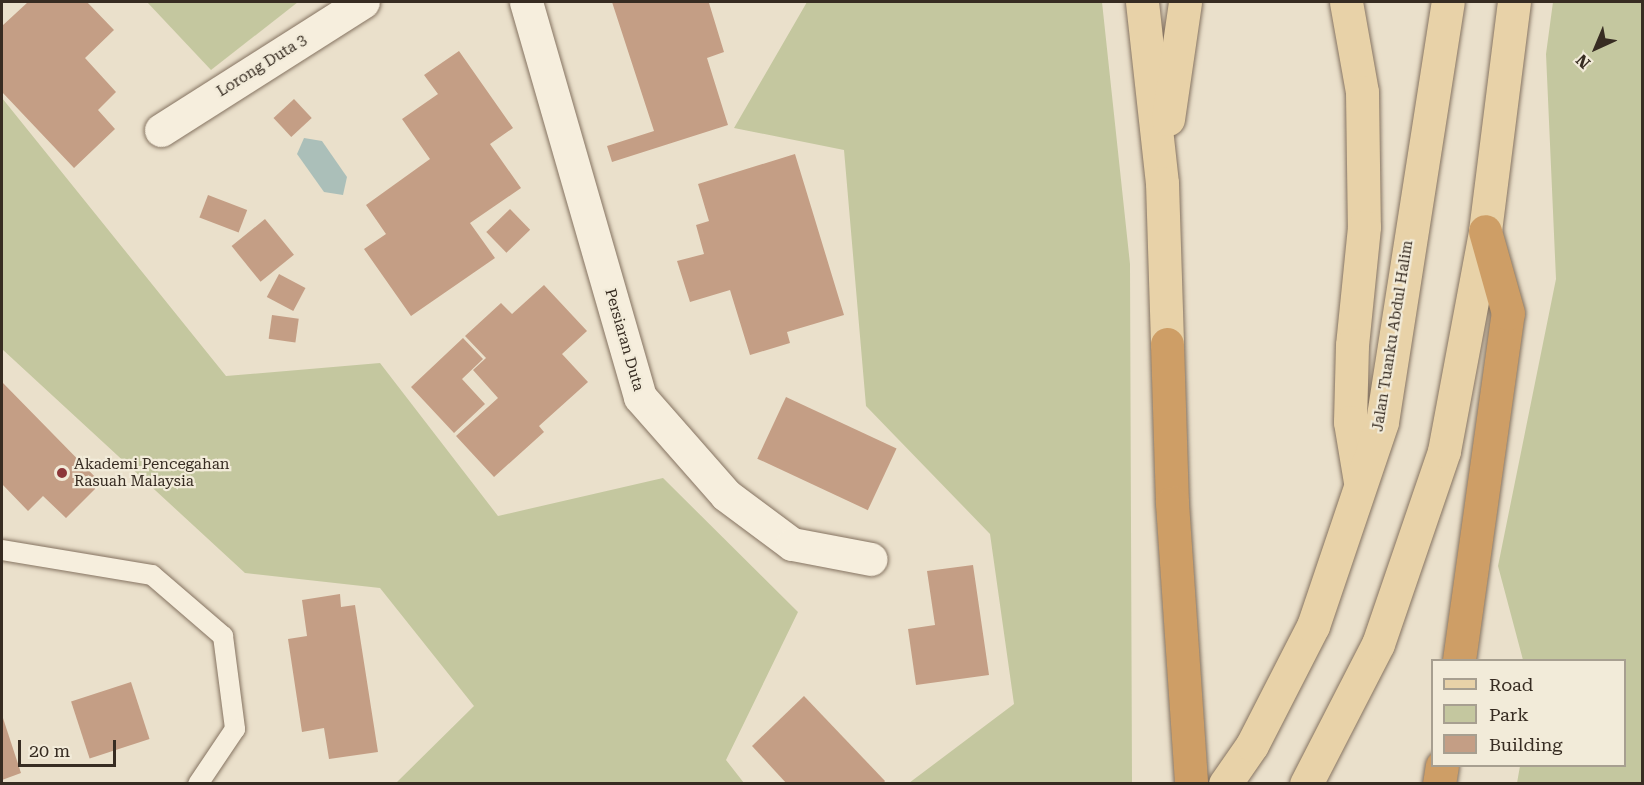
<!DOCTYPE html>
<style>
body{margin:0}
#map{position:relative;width:1644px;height:785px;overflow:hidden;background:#eae0cb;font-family:"Roboto Serif",serif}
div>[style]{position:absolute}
.green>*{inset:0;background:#c4c79f}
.water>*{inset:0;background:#abbfb9}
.building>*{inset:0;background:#c49e85;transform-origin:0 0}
.roads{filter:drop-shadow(0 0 2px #857361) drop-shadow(0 0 2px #857361)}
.service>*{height:20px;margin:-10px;padding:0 10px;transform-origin:10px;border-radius:10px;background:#f6eedd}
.minor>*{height:33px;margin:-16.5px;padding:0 16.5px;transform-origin:16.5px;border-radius:16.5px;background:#f6eedd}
.primary>*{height:33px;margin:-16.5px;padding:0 16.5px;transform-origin:16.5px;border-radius:16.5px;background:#e8d2a8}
.motorway>*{height:33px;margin:-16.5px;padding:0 16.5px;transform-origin:16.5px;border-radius:16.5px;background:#ce9e66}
.dots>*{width:16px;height:16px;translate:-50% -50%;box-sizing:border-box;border:3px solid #f2ebd9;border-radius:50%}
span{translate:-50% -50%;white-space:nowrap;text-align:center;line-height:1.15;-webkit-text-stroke:4.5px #f2ebd9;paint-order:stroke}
.street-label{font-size:15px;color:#372c22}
.poi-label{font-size:15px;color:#372c22}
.left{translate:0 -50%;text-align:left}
.frame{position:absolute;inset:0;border:3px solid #372c22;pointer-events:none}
.legend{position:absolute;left:1431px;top:659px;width:195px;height:108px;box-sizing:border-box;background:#f2ebd9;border:2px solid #a79f90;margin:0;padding:8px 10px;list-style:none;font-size:18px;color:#372c22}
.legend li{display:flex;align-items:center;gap:12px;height:30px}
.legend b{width:30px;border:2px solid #a79f90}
.north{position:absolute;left:1566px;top:18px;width:60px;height:60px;-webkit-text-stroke:4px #f2ebd9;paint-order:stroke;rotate:224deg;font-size:16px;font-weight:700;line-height:24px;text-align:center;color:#372c22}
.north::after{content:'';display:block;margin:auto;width:21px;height:27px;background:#372c22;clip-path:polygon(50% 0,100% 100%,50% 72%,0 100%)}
.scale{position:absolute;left:18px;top:740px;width:98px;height:27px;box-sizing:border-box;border:3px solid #372c22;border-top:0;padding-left:8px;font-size:18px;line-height:21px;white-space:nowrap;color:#372c22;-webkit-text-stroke:4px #f2ebd9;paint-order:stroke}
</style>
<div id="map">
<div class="green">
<div style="clip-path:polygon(147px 2px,298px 2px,211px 70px)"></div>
<div style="clip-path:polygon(807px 2px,1102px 2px,1130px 264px,1132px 783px,909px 783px,1014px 704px,990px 534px,866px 406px,844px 150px,734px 128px)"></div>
<div style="clip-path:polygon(1553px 2px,1642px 2px,1642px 783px,1517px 783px,1520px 766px,1624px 766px,1624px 660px,1523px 660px,1498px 566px,1556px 279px,1546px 54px)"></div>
<div style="clip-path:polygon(2px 98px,226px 376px,380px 363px,498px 516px,663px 478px,798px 612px,726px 760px,744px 783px,396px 783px,474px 706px,380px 588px,245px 573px,2px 349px)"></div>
</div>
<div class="water">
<div style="clip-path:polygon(304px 138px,322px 141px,347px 177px,343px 195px,324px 192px,297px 154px)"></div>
</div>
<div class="building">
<div style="clip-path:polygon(28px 2px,87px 2px,114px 30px,85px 58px,116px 92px,98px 110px,115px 129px,74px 168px,2px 92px,2px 26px)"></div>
<div style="clip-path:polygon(612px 2px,713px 2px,709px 3px,724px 52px,707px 58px,728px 125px,612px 162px,607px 146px,654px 131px)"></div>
<div style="clip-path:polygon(459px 51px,513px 128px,490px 144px,521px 188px,470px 223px,495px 258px,411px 316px,364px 249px,386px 234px,366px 205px,430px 159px,402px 119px,438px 94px,424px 75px)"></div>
<div style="left:294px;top:99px;width:26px;height:28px;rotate:47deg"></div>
<div style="clip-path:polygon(795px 154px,844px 315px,787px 332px,790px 343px,750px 355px,730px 290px,690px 302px,677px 261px,704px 254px,696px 225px,709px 221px,698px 184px)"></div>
<div style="left:208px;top:195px;width:42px;height:24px;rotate:21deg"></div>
<div style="left:510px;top:209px;width:29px;height:33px;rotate:46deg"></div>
<div style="left:265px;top:219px;width:46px;height:43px;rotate:51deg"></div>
<div style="left:279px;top:274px;width:30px;height:26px;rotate:28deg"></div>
<div style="clip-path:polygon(544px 285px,587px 331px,562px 354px,588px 382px,539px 426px,544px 432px,494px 477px,456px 436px,498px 398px,473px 370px,486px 358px,465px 336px,501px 303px,512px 314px)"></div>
<div style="left:272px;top:315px;width:27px;height:24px;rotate:8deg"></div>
<div style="clip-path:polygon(463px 338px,483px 359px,462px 379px,485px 404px,454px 433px,411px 387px)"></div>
<div style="clip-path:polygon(2px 382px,101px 483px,66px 518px,43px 496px,28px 511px,2px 484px)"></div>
<div style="left:786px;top:397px;width:122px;height:68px;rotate:25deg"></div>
<div style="clip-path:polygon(973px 565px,989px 675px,916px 685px,908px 629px,935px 625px,927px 571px)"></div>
<div style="clip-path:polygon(340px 594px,341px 607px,355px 605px,378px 752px,329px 759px,324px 728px,302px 732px,288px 639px,307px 636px,302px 600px)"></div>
<div style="left:131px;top:682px;width:60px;height:63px;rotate:72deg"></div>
<div style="clip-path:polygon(804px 696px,885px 781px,883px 784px,787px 784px,752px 746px)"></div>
<div style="clip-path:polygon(2px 715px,21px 773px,2px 780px)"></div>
</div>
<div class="roads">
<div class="service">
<div style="left:2px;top:550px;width:152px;rotate:9.5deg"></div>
<div style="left:152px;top:575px;width:94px;rotate:40.7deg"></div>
<div style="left:223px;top:636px;width:94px;rotate:82.6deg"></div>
<div style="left:235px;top:729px;width:66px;rotate:123.9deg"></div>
</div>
<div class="minor">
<div style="left:526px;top:2px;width:411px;rotate:73.9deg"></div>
<div style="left:640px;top:397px;width:130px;rotate:48.7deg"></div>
<div style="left:726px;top:495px;width:82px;rotate:36.6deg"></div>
<div style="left:792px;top:544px;width:80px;rotate:10.8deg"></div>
<div style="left:161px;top:130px;width:239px;rotate:-32.4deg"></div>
</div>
<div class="primary">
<div style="left:1142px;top:2px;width:182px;rotate:83.7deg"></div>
<div style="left:1162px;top:183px;width:161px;rotate:88.2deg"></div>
<div style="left:1346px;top:2px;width:91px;rotate:79.9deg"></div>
<div style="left:1362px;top:92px;width:135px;rotate:89.2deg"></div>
<div style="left:1364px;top:227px;width:119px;rotate:95.8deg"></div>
<div style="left:1352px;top:345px;width:77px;rotate:91.5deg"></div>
<div style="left:1350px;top:422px;width:61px;rotate:80.5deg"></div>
<div style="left:1168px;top:119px;width:118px;rotate:-81.7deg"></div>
<div style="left:1225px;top:784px;width:47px;rotate:-55.3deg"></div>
<div style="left:1252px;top:745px;width:134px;rotate:-62.9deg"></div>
<div style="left:1313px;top:626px;width:215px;rotate:-71.3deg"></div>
<div style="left:1382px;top:422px;width:425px;rotate:-81.1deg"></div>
<div style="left:1306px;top:784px;width:157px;rotate:-62.8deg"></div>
<div style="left:1378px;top:644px;width:204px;rotate:-71.1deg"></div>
<div style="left:1444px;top:451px;width:224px;rotate:-79.4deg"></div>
<div style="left:1485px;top:231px;width:231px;rotate:-82.8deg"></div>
</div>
<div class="motorway">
<div style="left:1167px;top:344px;width:159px;rotate:88.2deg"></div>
<div style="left:1172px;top:503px;width:282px;rotate:86.1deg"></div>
<div style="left:1459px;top:660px;width:350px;rotate:-82deg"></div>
<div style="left:1508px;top:313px;width:85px;rotate:-105.7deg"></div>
<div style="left:1439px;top:784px;width:18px;rotate:-81deg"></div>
</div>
</div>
<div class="dots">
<div style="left:62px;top:473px;background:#8d373a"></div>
</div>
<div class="street-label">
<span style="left:262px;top:66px;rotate:-32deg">Lorong Duta 3</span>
<span style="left:1393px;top:336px;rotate:-81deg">Jalan Tuanku Abdul Halim</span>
<span style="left:624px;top:340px;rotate:74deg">Persiaran Duta</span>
</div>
<div class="poi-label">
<span class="left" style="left:74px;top:473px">Akademi Pencegahan<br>Rasuah Malaysia</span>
</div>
<div class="frame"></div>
<ul class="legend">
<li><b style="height:8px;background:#e8d2a8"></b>Road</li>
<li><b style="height:16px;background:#c4c79f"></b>Park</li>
<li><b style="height:16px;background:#c49e85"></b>Building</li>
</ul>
<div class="north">N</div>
<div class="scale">20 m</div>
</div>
